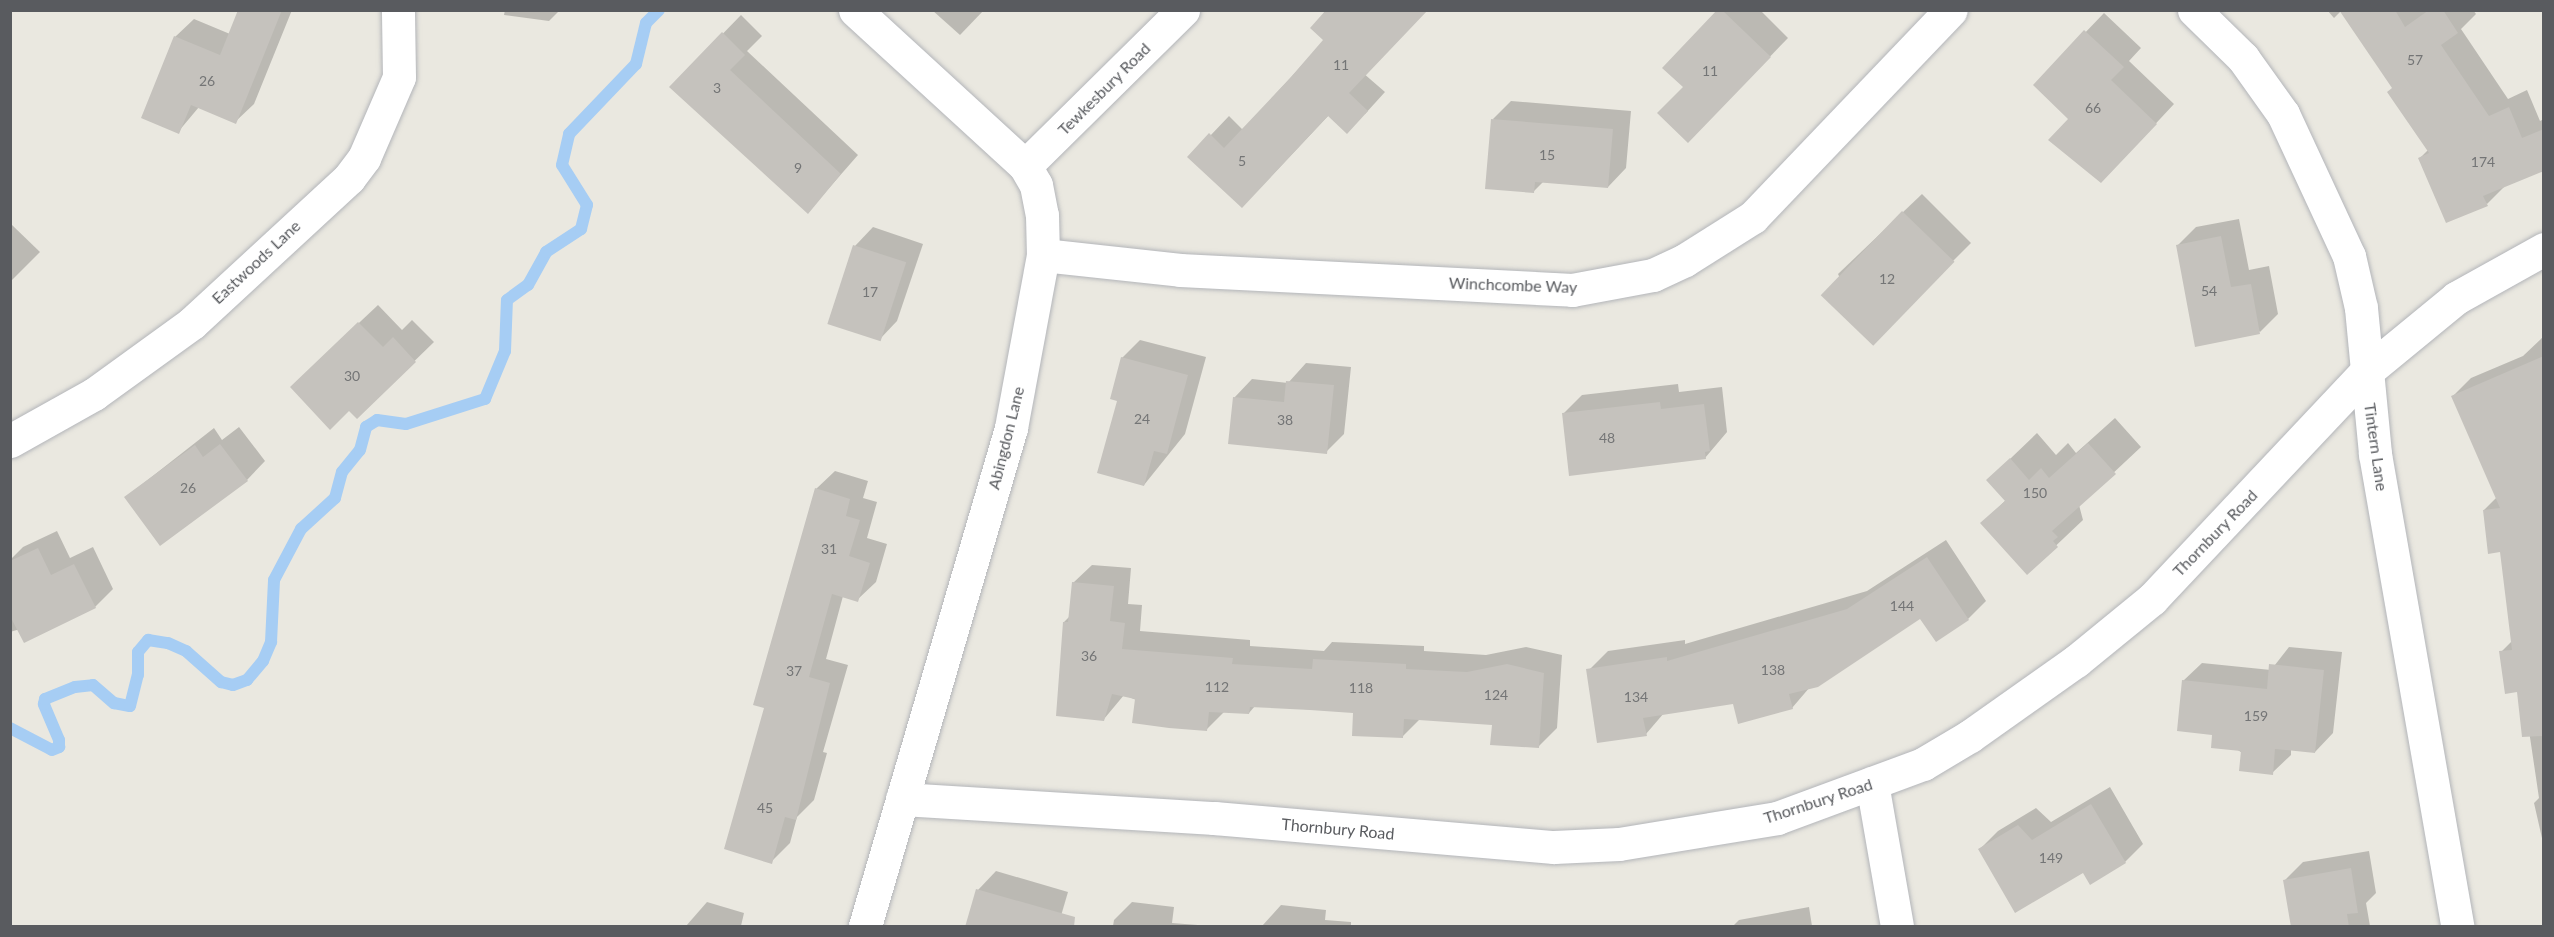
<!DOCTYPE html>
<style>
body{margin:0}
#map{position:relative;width:2554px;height:937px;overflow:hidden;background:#eae8e0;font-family:Lato,sans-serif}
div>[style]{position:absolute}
.shadow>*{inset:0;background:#0003}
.stream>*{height:12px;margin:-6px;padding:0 6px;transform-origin:6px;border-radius:6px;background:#a6cdf4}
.building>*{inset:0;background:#c5c2bd;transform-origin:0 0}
.roads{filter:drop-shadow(0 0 2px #b3b5b9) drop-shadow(0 0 2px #b3b5b9)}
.street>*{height:33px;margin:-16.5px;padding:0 16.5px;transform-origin:16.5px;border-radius:16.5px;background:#fff}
span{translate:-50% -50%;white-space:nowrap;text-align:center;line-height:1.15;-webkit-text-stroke:6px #fff;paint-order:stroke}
.number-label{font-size:14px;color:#747576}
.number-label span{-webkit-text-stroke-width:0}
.street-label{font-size:16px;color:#595b5f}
.frame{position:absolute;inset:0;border:12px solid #595b5f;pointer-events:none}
</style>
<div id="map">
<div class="shadow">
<div style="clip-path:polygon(240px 10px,292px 10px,254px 104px,235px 122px,199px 107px,178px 132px,175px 37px,194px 19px,230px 34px)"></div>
<div style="clip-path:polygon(505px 10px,560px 10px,549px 21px,504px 15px)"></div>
<div style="clip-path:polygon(932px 10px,984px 10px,960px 35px)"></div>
<div style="clip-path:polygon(1719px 10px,1760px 10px,1788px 38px,1707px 122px,1685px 87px)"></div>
<div style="clip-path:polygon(2327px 10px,2473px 10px,2476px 14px,2461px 29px,2508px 99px,2527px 90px,2540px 121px,2544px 119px,2544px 166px,2505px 186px,2487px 204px,2420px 158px,2428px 150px,2394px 87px,2341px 11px,2334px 18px)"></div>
<div style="clip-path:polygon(2104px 13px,2141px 48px,2129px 61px,2174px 104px,2119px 163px,2035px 85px)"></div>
<div style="clip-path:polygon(741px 15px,762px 36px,747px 51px,858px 155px,808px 212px,671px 87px)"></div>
<div style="clip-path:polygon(1325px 40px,1385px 92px,1365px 114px,1329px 115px,1260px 188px,1190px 157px,1229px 116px,1243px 130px)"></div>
<div style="clip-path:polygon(1511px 101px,1631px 111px,1626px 168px,1608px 187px,1543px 182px,1534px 191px,1493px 119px)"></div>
<div style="clip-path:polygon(1922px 194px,1971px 243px,1871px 343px,1838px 274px)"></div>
<div style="clip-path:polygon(2239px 219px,2249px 270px,2269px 266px,2278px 314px,2260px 332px,2177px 246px,2196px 227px)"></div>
<div style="clip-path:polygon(12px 225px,40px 252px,10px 282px,10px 226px)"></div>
<div style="clip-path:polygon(873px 227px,923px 244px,897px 321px,879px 340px,855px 246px)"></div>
<div style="clip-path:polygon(378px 305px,402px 330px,412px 320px,434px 342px,357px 417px,310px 369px)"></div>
<div style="clip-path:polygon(2544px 336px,2544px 847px,2534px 803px,2539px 798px,2523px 690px,2501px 652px,2512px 641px,2501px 550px,2484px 510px,2497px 497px,2453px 396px,2471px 378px,2523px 356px)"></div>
<div style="clip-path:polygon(1140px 340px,1206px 357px,1185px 434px,1144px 485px,1119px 400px,1122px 358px)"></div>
<div style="clip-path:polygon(1306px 363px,1351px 367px,1344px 434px,1326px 452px,1234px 398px,1252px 379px,1288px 383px)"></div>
<div style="clip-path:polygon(1678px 384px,1679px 392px,1722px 387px,1727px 432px,1705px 458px,1563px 414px,1582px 395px)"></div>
<div style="clip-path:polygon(2115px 418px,2141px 447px,2079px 505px,2083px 520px,2027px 573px,1982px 523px,2006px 500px,1988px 480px,2037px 433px,2056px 455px,2068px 443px,2076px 453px)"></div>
<div style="clip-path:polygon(239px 427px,265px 461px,247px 480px,126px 497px,214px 428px,222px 440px)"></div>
<div style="clip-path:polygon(835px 471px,868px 481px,863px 498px,877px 502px,867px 538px,887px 544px,876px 582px,857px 600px,843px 596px,826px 659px,848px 665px,823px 752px,827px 753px,814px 800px,797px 817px,790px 843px,771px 862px,766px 707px,816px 489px)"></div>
<div style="clip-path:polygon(57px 531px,70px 558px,93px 547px,113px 589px,95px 607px,10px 632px,10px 560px,23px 547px)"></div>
<div style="clip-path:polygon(1946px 540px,1986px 601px,1968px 619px,1921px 616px,1810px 687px,1792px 708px,1734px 703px,1664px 713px,1646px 734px,1590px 669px,1608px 651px,1685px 640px,1685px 644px,1867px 591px)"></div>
<div style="clip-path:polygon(1092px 565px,1131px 568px,1128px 604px,1142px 605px,1140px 631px,1250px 640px,1250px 646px,1324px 651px,1332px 642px,1424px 646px,1424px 651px,1486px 655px,1526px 647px,1562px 655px,1557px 728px,1539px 746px,1493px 724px,1420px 719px,1402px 737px,1354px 712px,1255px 706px,1249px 713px,1225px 711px,1207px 729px,1124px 695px,1104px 719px,1064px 622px,1070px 616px,1073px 583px)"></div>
<div style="clip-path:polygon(2289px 647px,2342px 652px,2333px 733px,2315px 752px,2291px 749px,2291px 755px,2272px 773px,2214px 734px,2183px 681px,2202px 663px,2271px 670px)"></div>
<div style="clip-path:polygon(2110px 787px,2143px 844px,2125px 862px,2083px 871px,1979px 850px,1998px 831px,2036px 808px,2051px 822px)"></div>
<div style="clip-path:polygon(2369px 851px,2376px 893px,2366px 903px,2370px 926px,2292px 926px,2285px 880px,2303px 862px)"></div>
<div style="clip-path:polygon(996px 871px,1068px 892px,1058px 926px,978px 890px)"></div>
<div style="clip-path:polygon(707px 902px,744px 913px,741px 926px,686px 926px)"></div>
<div style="clip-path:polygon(1132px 902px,1174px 907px,1172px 923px,1211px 926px,1113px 926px,1114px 920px)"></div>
<div style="clip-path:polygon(1281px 905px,1326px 910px,1325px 920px,1351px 922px,1351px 926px,1262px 926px)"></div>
<div style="clip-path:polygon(1809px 907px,1812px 926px,1733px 926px,1739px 920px)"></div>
</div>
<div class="stream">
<div style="left:10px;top:728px;width:47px;rotate:27.6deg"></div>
<div style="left:52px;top:750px;width:8px;rotate:-23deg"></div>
<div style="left:59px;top:747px;width:7px;rotate:-90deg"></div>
<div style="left:59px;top:740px;width:39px;rotate:-113deg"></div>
<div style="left:44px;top:704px;width:5px;rotate:-79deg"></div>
<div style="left:45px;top:699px;width:32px;rotate:-22deg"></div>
<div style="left:75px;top:687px;width:18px;rotate:-6deg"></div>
<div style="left:93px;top:685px;width:28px;rotate:41deg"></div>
<div style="left:114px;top:703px;width:16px;rotate:11deg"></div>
<div style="left:130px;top:706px;width:32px;rotate:-76deg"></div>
<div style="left:138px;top:675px;width:23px;rotate:-90deg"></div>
<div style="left:138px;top:652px;width:16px;rotate:-50deg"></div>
<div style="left:148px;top:640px;width:20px;rotate:9deg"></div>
<div style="left:168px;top:643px;width:20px;rotate:24deg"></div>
<div style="left:186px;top:651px;width:47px;rotate:41.5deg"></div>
<div style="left:221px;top:682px;width:12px;rotate:14deg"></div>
<div style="left:233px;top:685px;width:15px;rotate:-20deg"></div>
<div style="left:247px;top:680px;width:25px;rotate:-50deg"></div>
<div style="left:263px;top:661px;width:21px;rotate:-67deg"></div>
<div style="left:271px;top:642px;width:62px;rotate:-87.2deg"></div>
<div style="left:274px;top:580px;width:58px;rotate:-62.1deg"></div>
<div style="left:301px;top:529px;width:46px;rotate:-42.4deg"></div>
<div style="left:335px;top:498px;width:27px;rotate:-75deg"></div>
<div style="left:342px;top:472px;width:28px;rotate:-51deg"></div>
<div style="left:360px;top:450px;width:24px;rotate:-75deg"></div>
<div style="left:366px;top:427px;width:13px;rotate:-32deg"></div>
<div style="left:377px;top:420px;width:29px;rotate:8deg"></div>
<div style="left:406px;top:424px;width:83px;rotate:-17.6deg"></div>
<div style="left:485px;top:399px;width:52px;rotate:-67.4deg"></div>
<div style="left:505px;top:351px;width:51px;rotate:-87.8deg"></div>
<div style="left:507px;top:300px;width:26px;rotate:-36deg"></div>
<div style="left:528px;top:285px;width:38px;rotate:-61deg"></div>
<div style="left:546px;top:252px;width:42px;rotate:-33.3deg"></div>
<div style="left:581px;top:229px;width:25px;rotate:-76deg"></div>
<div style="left:587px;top:205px;width:47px;rotate:-122deg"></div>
<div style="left:562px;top:165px;width:32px;rotate:-77deg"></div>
<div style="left:569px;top:134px;width:97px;rotate:-46.3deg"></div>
<div style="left:636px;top:64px;width:42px;rotate:-76.3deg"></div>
<div style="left:646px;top:23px;width:18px;rotate:-45deg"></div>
</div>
<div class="building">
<div style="clip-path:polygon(238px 10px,282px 10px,236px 124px,191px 105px,179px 134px,141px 118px,174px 36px,220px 55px)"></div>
<div style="clip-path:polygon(1326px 10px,1428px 10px,1349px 93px,1368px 111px,1347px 134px,1328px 116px,1242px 208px,1187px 157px,1209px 133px,1224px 148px,1291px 77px,1323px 40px,1310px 28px)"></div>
<div style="clip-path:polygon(1717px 10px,1722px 10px,1771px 57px,1688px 143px,1657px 113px,1683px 87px,1662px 68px)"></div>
<div style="clip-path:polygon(2339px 10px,2395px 10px,2405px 27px,2429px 10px,2443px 10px,2458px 33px,2441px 45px,2489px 116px,2509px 107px,2522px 138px,2544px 129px,2544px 171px,2483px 196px,2488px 206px,2446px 223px,2418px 158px,2429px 153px,2387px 92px,2392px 88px)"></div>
<div style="clip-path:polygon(2084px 30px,2124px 67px,2111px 80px,2157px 124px,2101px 183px,2048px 140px,2068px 119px,2033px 85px)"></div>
<div style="clip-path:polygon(722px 32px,745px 55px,730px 70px,841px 174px,808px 214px,669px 87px)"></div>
<div style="clip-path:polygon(1491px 119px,1613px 129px,1608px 188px,1535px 182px,1534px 193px,1485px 189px)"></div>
<div style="left:1902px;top:211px;width:73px;height:117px;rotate:44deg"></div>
<div style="clip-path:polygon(2221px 236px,2231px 287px,2251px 284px,2260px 334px,2195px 347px,2176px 245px)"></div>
<div style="left:853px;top:245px;width:56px;height:83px;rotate:18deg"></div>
<div style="clip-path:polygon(358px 322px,383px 347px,393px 337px,416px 362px,357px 419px,349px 411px,330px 430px,290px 387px)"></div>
<div style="clip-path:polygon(2544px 356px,2544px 736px,2522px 737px,2517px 692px,2505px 694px,2499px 651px,2512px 650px,2500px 552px,2488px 554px,2483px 510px,2500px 508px,2451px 396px)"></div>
<div style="clip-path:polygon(1121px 357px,1188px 375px,1167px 454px,1154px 451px,1144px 486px,1097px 473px,1117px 401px,1110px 399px)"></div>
<div style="clip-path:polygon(1286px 381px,1334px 385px,1327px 454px,1228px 444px,1233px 397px,1284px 402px)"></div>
<div style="clip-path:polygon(1660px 402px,1661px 409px,1704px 404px,1710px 451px,1705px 452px,1706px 459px,1569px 476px,1562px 413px)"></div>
<div style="clip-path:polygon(2088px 443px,2116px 474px,2052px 531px,2058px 537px,2053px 541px,2058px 547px,2027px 575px,1980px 523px,2005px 501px,1986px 480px,2010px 458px,2029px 480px,2041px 468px,2049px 478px)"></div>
<div style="clip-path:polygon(220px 444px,248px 481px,160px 546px,124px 497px,195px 445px,203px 457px)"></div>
<div style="clip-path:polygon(815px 488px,850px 499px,846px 516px,860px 520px,849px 556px,870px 563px,858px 602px,832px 594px,809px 677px,830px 683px,796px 820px,785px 817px,772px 864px,724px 849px,764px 708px,753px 705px)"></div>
<div style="clip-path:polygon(38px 548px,51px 575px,74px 564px,96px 608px,24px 643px,10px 616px,10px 561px)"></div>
<div style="clip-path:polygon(1927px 557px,1969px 620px,1936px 642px,1920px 619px,1818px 687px,1789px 694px,1793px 709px,1738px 724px,1733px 704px,1643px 718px,1647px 736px,1597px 743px,1586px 669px,1667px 657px,1667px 661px,1847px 609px)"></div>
<div style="clip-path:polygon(1072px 582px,1114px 586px,1110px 621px,1125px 623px,1122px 649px,1233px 658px,1232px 664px,1312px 669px,1313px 659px,1406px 664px,1406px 669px,1467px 672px,1507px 664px,1544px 673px,1539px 748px,1490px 745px,1492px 725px,1404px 719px,1403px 738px,1352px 736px,1353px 713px,1310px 710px,1250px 707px,1249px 714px,1209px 712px,1207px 731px,1169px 728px,1132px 723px,1135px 699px,1112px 694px,1104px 721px,1056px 716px,1063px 622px,1068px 622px)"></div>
<div style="clip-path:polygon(2269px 664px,2324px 670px,2315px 753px,2275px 749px,2273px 775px,2239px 771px,2241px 751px,2211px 748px,2212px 735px,2177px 731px,2182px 680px,2267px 689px)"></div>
<div style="clip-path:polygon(2091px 804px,2126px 863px,2090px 885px,2083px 873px,2015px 913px,1978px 849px,2018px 825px,2032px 840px)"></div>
<div style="clip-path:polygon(2351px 868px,2358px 913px,2347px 914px,2349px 927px,2291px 927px,2283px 880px)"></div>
<div style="clip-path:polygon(976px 889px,1075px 917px,1074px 927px,965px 927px)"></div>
</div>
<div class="roads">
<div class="street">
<div style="left:855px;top:10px;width:231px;rotate:42.5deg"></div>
<div style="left:1025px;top:166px;width:22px;rotate:60deg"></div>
<div style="left:1036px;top:185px;width:31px;rotate:79deg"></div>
<div style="left:1042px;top:215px;width:40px;rotate:88.6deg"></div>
<div style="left:1043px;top:255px;width:176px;rotate:100.5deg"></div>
<div style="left:1011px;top:428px;width:519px;rotate:106.34deg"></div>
<div style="left:2194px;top:10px;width:69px;rotate:44.4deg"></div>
<div style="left:2243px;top:58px;width:69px;rotate:54.5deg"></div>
<div style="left:2283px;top:114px;width:157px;rotate:65.1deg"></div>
<div style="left:2349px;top:256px;width:53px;rotate:77deg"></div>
<div style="left:2361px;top:308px;width:147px;rotate:84.5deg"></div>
<div style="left:2375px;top:454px;width:479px;rotate:80.1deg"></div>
<div style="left:1025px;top:166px;width:222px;rotate:-44.6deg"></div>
<div style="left:1043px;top:255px;width:138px;rotate:6.2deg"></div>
<div style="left:1180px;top:270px;width:393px;rotate:2.9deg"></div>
<div style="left:1572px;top:290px;width:82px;rotate:-10.5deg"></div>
<div style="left:1653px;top:275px;width:35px;rotate:-25deg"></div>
<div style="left:1685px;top:260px;width:80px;rotate:-32.3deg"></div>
<div style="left:1753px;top:217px;width:286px;rotate:-46.3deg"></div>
<div style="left:10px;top:441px;width:96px;rotate:-29.2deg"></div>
<div style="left:94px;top:394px;width:121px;rotate:-35.9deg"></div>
<div style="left:192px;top:323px;width:214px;rotate:-42.7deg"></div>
<div style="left:349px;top:178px;width:25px;rotate:-53deg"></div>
<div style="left:364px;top:158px;width:88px;rotate:-66.6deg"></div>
<div style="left:399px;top:77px;width:67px;rotate:-90.9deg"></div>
<div style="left:1872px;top:783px;width:145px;rotate:80.1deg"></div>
<div style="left:902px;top:799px;width:313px;rotate:3.5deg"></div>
<div style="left:1214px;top:818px;width:341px;rotate:4.9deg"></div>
<div style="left:1554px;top:847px;width:65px;rotate:-2.6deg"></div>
<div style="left:1619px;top:844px;width:160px;rotate:-9.3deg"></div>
<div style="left:1777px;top:818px;width:156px;rotate:-20.3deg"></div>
<div style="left:1923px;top:764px;width:55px;rotate:-30.8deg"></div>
<div style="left:1970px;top:736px;width:130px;rotate:-35.3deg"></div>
<div style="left:2076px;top:661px;width:98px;rotate:-39.2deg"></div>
<div style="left:2152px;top:599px;width:312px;rotate:-46.7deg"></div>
<div style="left:2366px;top:372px;width:117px;rotate:-39.4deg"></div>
<div style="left:2456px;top:298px;width:101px;rotate:-29.1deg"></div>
</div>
</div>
<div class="number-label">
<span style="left:2415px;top:60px">57</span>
<span style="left:1341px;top:65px">11</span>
<span style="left:1710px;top:71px">11</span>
<span style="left:207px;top:81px">26</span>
<span style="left:717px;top:88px">3</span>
<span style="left:2093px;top:108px">66</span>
<span style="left:1547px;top:155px">15</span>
<span style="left:1242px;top:161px">5</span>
<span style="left:2483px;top:162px">174</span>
<span style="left:798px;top:168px">9</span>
<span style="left:1887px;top:279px">12</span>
<span style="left:2209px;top:291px">54</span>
<span style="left:870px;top:292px">17</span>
<span style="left:352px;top:376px">30</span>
<span style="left:1142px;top:419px">24</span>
<span style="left:1285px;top:420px">38</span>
<span style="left:1607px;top:438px">48</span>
<span style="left:188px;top:488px">26</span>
<span style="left:2035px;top:493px">150</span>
<span style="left:829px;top:549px">31</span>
<span style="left:1902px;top:606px">144</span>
<span style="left:1089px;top:656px">36</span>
<span style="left:1773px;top:670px">138</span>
<span style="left:794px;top:671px">37</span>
<span style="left:1217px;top:687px">112</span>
<span style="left:1361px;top:688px">118</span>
<span style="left:1496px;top:695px">124</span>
<span style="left:1636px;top:697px">134</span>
<span style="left:2256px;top:716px">159</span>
<span style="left:765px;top:808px">45</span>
<span style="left:2051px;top:858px">149</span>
</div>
<div class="street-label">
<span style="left:1104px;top:89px;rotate:-45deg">Tewkesbury Road</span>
<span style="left:256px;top:262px;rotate:-43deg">Eastwoods Lane</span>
<span style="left:1513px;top:285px;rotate:2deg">Winchcombe Way</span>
<span style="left:1006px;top:438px;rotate:-76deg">Abingdon Lane</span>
<span style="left:2376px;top:447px;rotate:82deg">Tintern Lane</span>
<span style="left:2215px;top:533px;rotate:-46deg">Thornbury Road</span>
<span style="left:1818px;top:801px;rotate:-18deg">Thornbury Road</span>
<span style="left:1338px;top:829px;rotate:5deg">Thornbury Road</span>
</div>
<div class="frame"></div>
</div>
